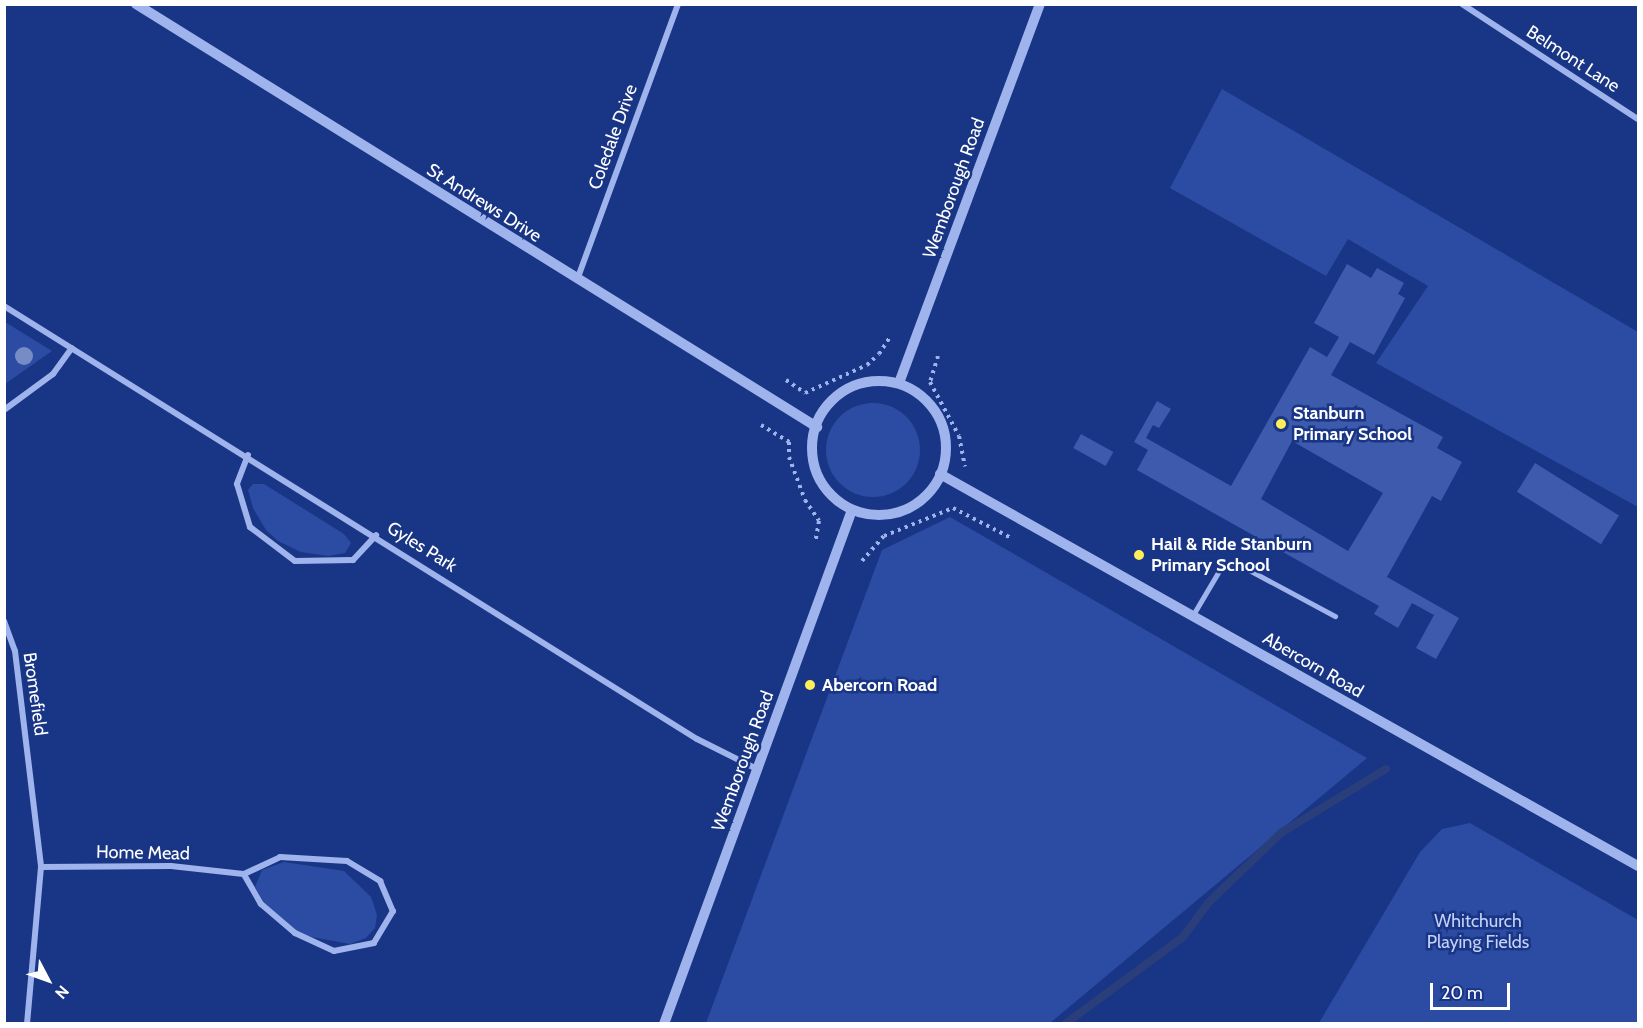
<!DOCTYPE html>
<style>
body{margin:0}
#map{position:relative;width:1643px;height:1028px;overflow:hidden;background:#193585;font-family:Cabin,sans-serif}
div>[style]{position:absolute}
.green>*{inset:0;background:#2c4ca3}
.round{border-radius:50%}
.stream>*{height:8px;margin:-4px;padding:0 4px;transform-origin:4px;border-radius:4px;background:#293e7a}
.building>*{inset:0;background:#3e5aac;transform-origin:0 0}
.path>*{height:4px;margin-top:-2px;transform-origin:0;background:repeating-linear-gradient(90deg,#9fb4ec 0 3px,transparent 0 7.5px)}
.service>*{height:4.5px;margin:-2.25px;padding:0 2.25px;transform-origin:2.25px;border-radius:2.25px;background:#9fb4ec}
.minor>*{height:6px;margin:-3px;padding:0 3px;transform-origin:3px;border-radius:3px;background:#9fb4ec}
.tertiary>*{height:10px;margin:-5px;padding:0 5px;transform-origin:5px;border-radius:5px;background:#9fb4ec}
.tertiary>.ring{margin:-5px;padding:0;box-sizing:content-box;background:none;border:10px solid #9fb4ec;border-radius:50%}
.trees>*{width:18px;height:18px;margin:-9px;border-radius:50%;background:#778bc5}
.dots>*{width:16px;height:16px;translate:-50% -50%;box-sizing:border-box;border:3px solid #193585;border-radius:50%}
span{translate:-50% -50%;white-space:nowrap;text-align:center;line-height:1.15;-webkit-text-stroke:5px #193585;paint-order:stroke}
.street-label{font-size:18px;color:#fff}
.poi-label{font-size:18px;color:#fff;font-weight:700}
.left{translate:0 -50%;text-align:left}
.park-label{font-size:18px;color:#c4d2f9}
.frame{position:absolute;inset:0;border:6px solid #fff;pointer-events:none}
.north{position:absolute;left:18px;top:950px;width:60px;height:60px;-webkit-text-stroke:4px #193585;paint-order:stroke;rotate:131deg;font-size:16px;font-weight:700;line-height:24px;text-align:center;color:#fff}
.north::after{content:'';display:block;margin:auto;width:21px;height:27px;background:#fff;clip-path:polygon(50% 0,100% 100%,50% 72%,0 100%)}
.scale{position:absolute;left:1430px;top:983px;width:80px;height:27px;box-sizing:border-box;border:3px solid #fff;border-top:0;padding-left:8px;font-size:18px;line-height:21px;white-space:nowrap;color:#fff;-webkit-text-stroke:4px #193585;paint-order:stroke}
</style>
<div id="map">
<div class="green">
<div style="clip-path:polygon(1222px 89px,1638px 332px,1638px 507px,1376px 363px,1428px 286px,1348px 239px,1326px 276px,1170px 188px)"></div>
<div style="clip-path:polygon(5px 322px,52px 351px,5px 384px)"></div>
<div class="round" style="left:826px;top:403px;width:94px;height:94px"></div>
<div style="clip-path:polygon(253px 484px,264px 484px,344px 534px,351px 543px,345px 553px,328px 556px,301px 552px,278px 541px,266px 530px,253px 508px,248px 490px)"></div>
<div style="clip-path:polygon(950px 517px,1367px 758px,1050px 1023px,706px 1023px,882px 550px)"></div>
<div style="clip-path:polygon(1470px 823px,1638px 920px,1638px 1023px,1319px 1023px,1420px 852px,1442px 829px)"></div>
<div style="clip-path:polygon(284px 862px,344px 871px,371px 897px,377px 915px,375px 928px,366px 938px,350px 944px,301px 935px,265px 904px,255px 887px,262px 870px)"></div>
</div>
<div class="stream">
<div style="left:1065px;top:1024px;width:147px;rotate:-36.4deg"></div>
<div style="left:1183px;top:937px;width:44px;rotate:-53.4deg"></div>
<div style="left:1209px;top:902px;width:100px;rotate:-43.8deg"></div>
<div style="left:1281px;top:833px;width:123px;rotate:-31.4deg"></div>
</div>
<div class="building">
<div style="clip-path:polygon(evenodd,1347px 264px,1371px 278px,1377px 268px,1404px 283px,1398px 294px,1405px 298px,1374px 355px,1350px 342px,1331px 375px,1443px 437px,1437px 448px,1462px 462px,1441px 501px,1432px 496px,1387px 577px,1459px 618px,1436px 659px,1416px 648px,1434px 615px,1412px 603px,1398px 628px,1374px 614px,1379px 606px,1137px 470px,1148px 450px,1134px 442px,1157px 401px,1171px 409px,1159px 428px,1153px 425px,1146px 438px,1231px 486px,1310px 347px,1327px 357px,1339px 337px,1314px 323px,1347px 264px,1292px 441px,1383px 493px,1348px 551px,1261px 499px,1292px 441px)"></div>
<div style="left:1081px;top:434px;width:37px;height:16px;rotate:29deg"></div>
<div style="left:1535px;top:463px;width:99px;height:34px;rotate:32deg"></div>
</div>
<div class="path">
<div style="left:938px;top:356px;width:27px;rotate:107deg"></div>
<div style="left:930px;top:382px;width:61px;rotate:61.8deg"></div>
<div style="left:959px;top:436px;width:31px;rotate:79deg"></div>
<div style="left:786px;top:380px;width:23px;rotate:34deg"></div>
<div style="left:805px;top:393px;width:68px;rotate:-24.3deg"></div>
<div style="left:867px;top:365px;width:16px;rotate:-43deg"></div>
<div style="left:879px;top:354px;width:20px;rotate:-57deg"></div>
<div style="left:761px;top:425px;width:33px;rotate:31deg"></div>
<div style="left:789px;top:442px;width:15px;rotate:90deg"></div>
<div style="left:789px;top:457px;width:46px;rotate:69.6deg"></div>
<div style="left:805px;top:500px;width:25px;rotate:56deg"></div>
<div style="left:819px;top:521px;width:22px;rotate:100deg"></div>
<div style="left:862px;top:561px;width:33px;rotate:-49deg"></div>
<div style="left:884px;top:536px;width:74px;rotate:-22.1deg"></div>
<div style="left:953px;top:508px;width:65px;rotate:27.3deg"></div>
</div>
<div class="service">
<div style="left:1193px;top:615px;width:57px;rotate:-59.4deg"></div>
<div style="left:1222px;top:566px;width:18px;rotate:-3deg"></div>
<div style="left:1240px;top:565px;width:108px;rotate:28.2deg"></div>
</div>
<div class="minor">
<div style="left:1462px;top:4px;width:210px;rotate:33.2deg"></div>
<div style="left:577px;top:280px;width:294px;rotate:-69.9deg"></div>
<div style="left:4px;top:306px;width:817px;rotate:32deg"></div>
<div style="left:697px;top:739px;width:67px;rotate:26.6deg"></div>
<div style="left:4px;top:410px;width:61px;rotate:-36.3deg"></div>
<div style="left:53px;top:374px;width:32px;rotate:-54deg"></div>
<div style="left:248px;top:455px;width:31px;rotate:111deg"></div>
<div style="left:237px;top:484px;width:45px;rotate:73.2deg"></div>
<div style="left:250px;top:527px;width:56px;rotate:37.1deg"></div>
<div style="left:295px;top:561px;width:58px;rotate:-1deg"></div>
<div style="left:353px;top:560px;width:34px;rotate:-47deg"></div>
<div style="left:4px;top:621px;width:32px;rotate:70deg"></div>
<div style="left:15px;top:651px;width:218px;rotate:83.1deg"></div>
<div style="left:41px;top:867px;width:158px;rotate:95.1deg"></div>
<div style="left:41px;top:867px;width:130px;rotate:-0.4deg"></div>
<div style="left:171px;top:866px;width:73px;rotate:6.3deg"></div>
<div style="left:244px;top:874px;width:40px;rotate:-25deg"></div>
<div style="left:280px;top:857px;width:67px;rotate:3.4deg"></div>
<div style="left:347px;top:861px;width:39px;rotate:31deg"></div>
<div style="left:380px;top:881px;width:33px;rotate:67deg"></div>
<div style="left:393px;top:911px;width:37px;rotate:121deg"></div>
<div style="left:374px;top:943px;width:41px;rotate:168.7deg"></div>
<div style="left:334px;top:951px;width:43px;rotate:-155.2deg"></div>
<div style="left:295px;top:933px;width:45px;rotate:-139.5deg"></div>
<div style="left:261px;top:904px;width:34px;rotate:-120deg"></div>
</div>
<div class="tertiary">
<div style="left:136px;top:4px;width:802px;rotate:31.85deg"></div>
<div class="ring" style="left:812px;top:381px;width:124px;height:124px"></div>
<div style="left:899px;top:383px;width:404px;rotate:-69.6deg"></div>
<div style="left:940px;top:474px;width:801px;rotate:29.32deg"></div>
<div style="left:664px;top:1024px;width:547px;rotate:-69.91deg"></div>
</div>
<div class="trees">
<div style="left:24px;top:356px"></div>
</div>
<div class="dots">
<div style="left:1281px;top:424px;background:#ffed5a"></div>
<div style="left:1139px;top:555px;background:#ffed5a"></div>
<div style="left:810px;top:685px;background:#ffed5a"></div>
</div>
<div class="street-label">
<span style="left:1573px;top:59px;rotate:33deg">Belmont Lane</span>
<span style="left:613px;top:137px;rotate:-70deg">Coledale Drive</span>
<span style="left:954px;top:188px;rotate:-70deg">Wemborough Road</span>
<span style="left:484px;top:203px;rotate:32deg">St Andrews Drive</span>
<span style="left:422px;top:547px;rotate:32deg">Gyles Park</span>
<span style="left:1313px;top:665px;rotate:30deg">Abercorn Road</span>
<span style="left:35px;top:694px;rotate:82deg">Bromefield</span>
<span style="left:743px;top:761px;rotate:-70deg">Wemborough Road</span>
<span style="left:143px;top:853px;rotate:1deg">Home Mead</span>
</div>
<div class="poi-label">
<span class="left" style="left:1293px;top:424px">Stanburn<br>Primary School</span>
<span class="left" style="left:1151px;top:555px">Hail &amp; Ride Stanburn<br>Primary School</span>
<span class="left" style="left:822px;top:685px">Abercorn Road</span>
</div>
<div class="park-label">
<span style="left:1478px;top:932px">Whitchurch<br>Playing Fields</span>
</div>
<div class="frame"></div>
<div class="north">N</div>
<div class="scale">20 m</div>
</div>
